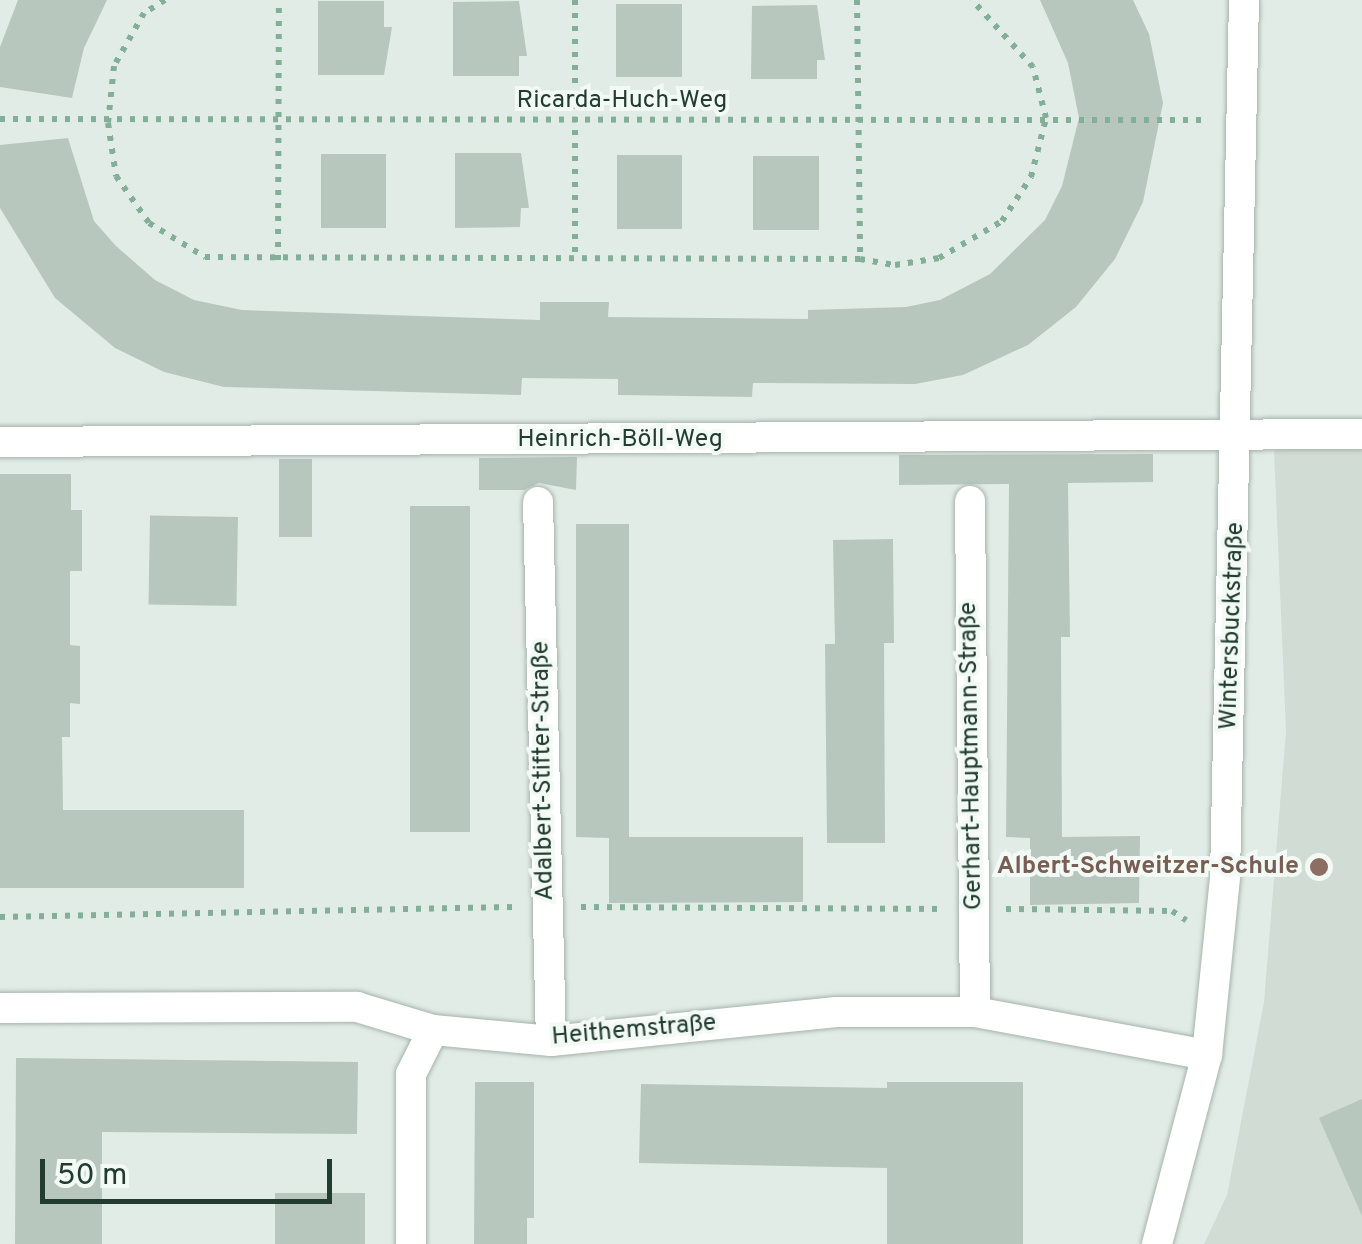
<!DOCTYPE html>
<meta charset="utf-8">
<style>
body{margin:0}
#map{position:relative;width:1362px;height:1244px;overflow:hidden;background:#e2ece6;font-family:Overpass,sans-serif}
div>[style]{position:absolute}
.built>*{inset:0;background:#d0dcd4}
.building>*{inset:0;background:#b7c7be;transform-origin:0 0}
.path>*{height:6px;margin-top:-3px;transform-origin:0;background:repeating-linear-gradient(90deg,#83af98 0 5px,transparent 0 13px)}
.roads{filter:drop-shadow(0 0 2px #a5b4ac) drop-shadow(0 0 2px #a5b4ac)}
.minor>*{height:30px;margin:-15px;padding:0 15px;transform-origin:15px;border-radius:15px;background:#fff}
.dots>*{width:28px;height:28px;translate:-50% -50%;box-sizing:border-box;border:5px solid #f3f9f4;border-radius:50%}
span{translate:-50% -50%;white-space:nowrap;text-align:center;line-height:1.15;-webkit-text-stroke:8px #f3f9f4;paint-order:stroke}
.street-label{font-size:25px;color:#223d30}
.education-label{font-size:25px;color:#785e54;font-weight:700}
.right{translate:-100% -50%;text-align:right}
.scale{position:absolute;left:40px;top:1159px;width:292px;height:45px;box-sizing:border-box;border:5px solid #223d30;border-top:0;padding-left:12px;font-size:30px;line-height:35px;white-space:nowrap;color:#223d30;-webkit-text-stroke:8px #f3f9f4;paint-order:stroke}
</style>
<div id="map">
<div class="built">
<div style="clip-path:polygon(1362px 446px,1362px 1244px,1204px 1244px,1227px 1195px,1264px 1002px,1286px 731px,1274px 450px)"></div>
</div>
<div class="building">
<div style="clip-path:polygon(18px 0,107px 0,84px 48px,72px 98px,0 87px,0 47px)"></div>
<div style="clip-path:polygon(1040px 0,1133px 0,1149px 34px,1163px 103px,1143px 202px,1115px 259px,1076px 307px,1028px 345px,963px 375px,915px 384px,753px 383px,752px 397px,618px 395px,618px 379px,522px 378px,521px 395px,224px 387px,164px 372px,115px 348px,55px 298px,0 208px,0 145px,68px 138px,94px 221px,116px 246px,155px 280px,194px 300px,242px 310px,540px 320px,540px 302px,609px 302px,608px 317px,808px 319px,808px 310px,906px 307px,940px 300px,990px 274px,1045px 220px,1062px 186px,1079px 118px,1068px 63px)"></div>
<div style="clip-path:polygon(318px 1px,384px 1px,384px 27px,392px 27px,384px 75px,318px 75px)"></div>
<div style="clip-path:polygon(519px 1px,527px 56px,519px 56px,519px 76px,453px 76px,453px 2px)"></div>
<div style="left:616px;top:4px;width:66px;height:73px"></div>
<div style="clip-path:polygon(817px 5px,825px 60px,817px 60px,817px 79px,751px 79px,752px 6px)"></div>
<div style="clip-path:polygon(455px 153px,521px 153px,529px 208px,521px 208px,520px 227px,455px 228px)"></div>
<div style="left:321px;top:154px;width:65px;height:74px"></div>
<div style="left:617px;top:155px;width:65px;height:74px"></div>
<div style="left:753px;top:156px;width:66px;height:74px"></div>
<div style="clip-path:polygon(1153px 454px,1153px 482px,1068px 483px,1070px 637px,1061px 637px,1062px 837px,1140px 836px,1139px 903px,1030px 905px,1030px 838px,1006px 837px,1009px 484px,899px 485px,899px 455px)"></div>
<div style="clip-path:polygon(577px 457px,576px 490px,539px 483px,524px 490px,479px 490px,479px 458px)"></div>
<div style="left:279px;top:459px;width:33px;height:78px"></div>
<div style="clip-path:polygon(0 474px,71px 474px,71px 510px,82px 510px,82px 571px,70px 571px,70px 645px,80px 646px,80px 704px,70px 703px,70px 737px,62px 737px,63px 810px,244px 810px,244px 888px,0 888px)"></div>
<div style="left:410px;top:506px;width:60px;height:326px"></div>
<div style="left:238px;top:517px;width:89px;height:88px;rotate:91deg"></div>
<div style="clip-path:polygon(576px 524px,629px 524px,629px 837px,803px 837px,803px 902px,609px 903px,609px 838px,576px 837px)"></div>
<div style="clip-path:polygon(893px 539px,894px 643px,884px 643px,885px 843px,827px 843px,825px 644px,835px 644px,833px 540px)"></div>
<div style="clip-path:polygon(16px 1058px,358px 1062px,357px 1134px,102px 1132px,102px 1244px,15px 1244px)"></div>
<div style="clip-path:polygon(475px 1082px,534px 1082px,534px 1218px,527px 1218px,527px 1244px,474px 1244px)"></div>
<div style="clip-path:polygon(887px 1082px,1023px 1082px,1023px 1244px,887px 1244px,887px 1168px,639px 1163px,641px 1084px,887px 1088px)"></div>
<div style="clip-path:polygon(1362px 1099px,1362px 1216px,1319px 1118px)"></div>
<div style="left:275px;top:1193px;width:90px;height:51px"></div>
</div>
<div class="path">
<div style="left:165px;top:0;width:25px;rotate:148deg"></div>
<div style="left:144px;top:13px;width:61px;rotate:119.5deg"></div>
<div style="left:114px;top:66px;width:57px;rotate:96deg"></div>
<div style="left:108px;top:123px;width:54px;rotate:81.4deg"></div>
<div style="left:116px;top:176px;width:57px;rotate:54.9deg"></div>
<div style="left:149px;top:223px;width:66px;rotate:31.3deg"></div>
<div style="left:205px;top:257px;width:655px;rotate:0.17deg"></div>
<div style="left:860px;top:259px;width:36px;rotate:10deg"></div>
<div style="left:895px;top:265px;width:45px;rotate:-9deg"></div>
<div style="left:939px;top:258px;width:73px;rotate:-30.4deg"></div>
<div style="left:1002px;top:221px;width:53px;rotate:-56.6deg"></div>
<div style="left:1031px;top:177px;width:61px;rotate:-75.7deg"></div>
<div style="left:1046px;top:118px;width:53px;rotate:-104.3deg"></div>
<div style="left:1033px;top:67px;width:91px;rotate:-132.3deg"></div>
<div style="left:575px;top:0;width:258px;rotate:90deg"></div>
<div style="left:857px;top:0;width:259px;rotate:89.3deg"></div>
<div style="left:0;top:119px;width:1207px;rotate:0.05deg"></div>
<div style="left:278px;top:260px;width:260px;rotate:-89.8deg"></div>
<div style="left:581px;top:907px;width:363px;rotate:0.3deg"></div>
<div style="left:1006px;top:909px;width:166px;rotate:0.7deg"></div>
<div style="left:1172px;top:911px;width:17px;rotate:33deg"></div>
<div style="left:0;top:917px;width:514px;rotate:-1.11deg"></div>
</div>
<div class="roads">
<div class="minor">
<div style="left:0;top:442px;width:1362px;rotate:-0.34deg"></div>
<div style="left:970px;top:501px;width:511px;rotate:89.44deg"></div>
<div style="left:538px;top:502px;width:539px;rotate:88.62deg"></div>
<div style="left:0;top:1008px;width:357px;rotate:-0.2deg"></div>
<div style="left:357px;top:1007px;width:79px;rotate:16.8deg"></div>
<div style="left:433px;top:1030px;width:119px;rotate:5.3deg"></div>
<div style="left:551px;top:1041px;width:287px;rotate:-5.8deg"></div>
<div style="left:837px;top:1012px;width:138px"></div>
<div style="left:975px;top:1012px;width:236px;rotate:10.5deg"></div>
<div style="left:411px;top:1244px;width:170px;rotate:-90deg"></div>
<div style="left:411px;top:1074px;width:49px;rotate:-63.4deg"></div>
<div style="left:1157px;top:1244px;width:196px;rotate:-75.2deg"></div>
<div style="left:1207px;top:1055px;width:179px;rotate:-84.2deg"></div>
<div style="left:1225px;top:877px;width:877px;rotate:-88.76deg"></div>
</div>
</div>
<div class="dots">
<div style="left:1319px;top:867px;background:#8d6e63"></div>
</div>
<div class="street-label">
<span style="left:622px;top:101px">Ricarda-Huch-Weg</span>
<span style="left:620px;top:440px">Heinrich-Böll-Weg</span>
<span style="left:1233px;top:626px;rotate:-88deg">Wintersbuckstraße</span>
<span style="left:972px;top:756px;rotate:-91deg">Gerhart-Hauptmann-Straße</span>
<span style="left:544px;top:771px;rotate:-91deg">Adalbert-Stifter-Straße</span>
<span style="left:634px;top:1031px;rotate:-5deg">Heithemstraße</span>
</div>
<div class="education-label">
<span class="right" style="left:1299px;top:867px">Albert-Schweitzer-Schule</span>
</div>
<div class="scale">50 m</div>
</div>
